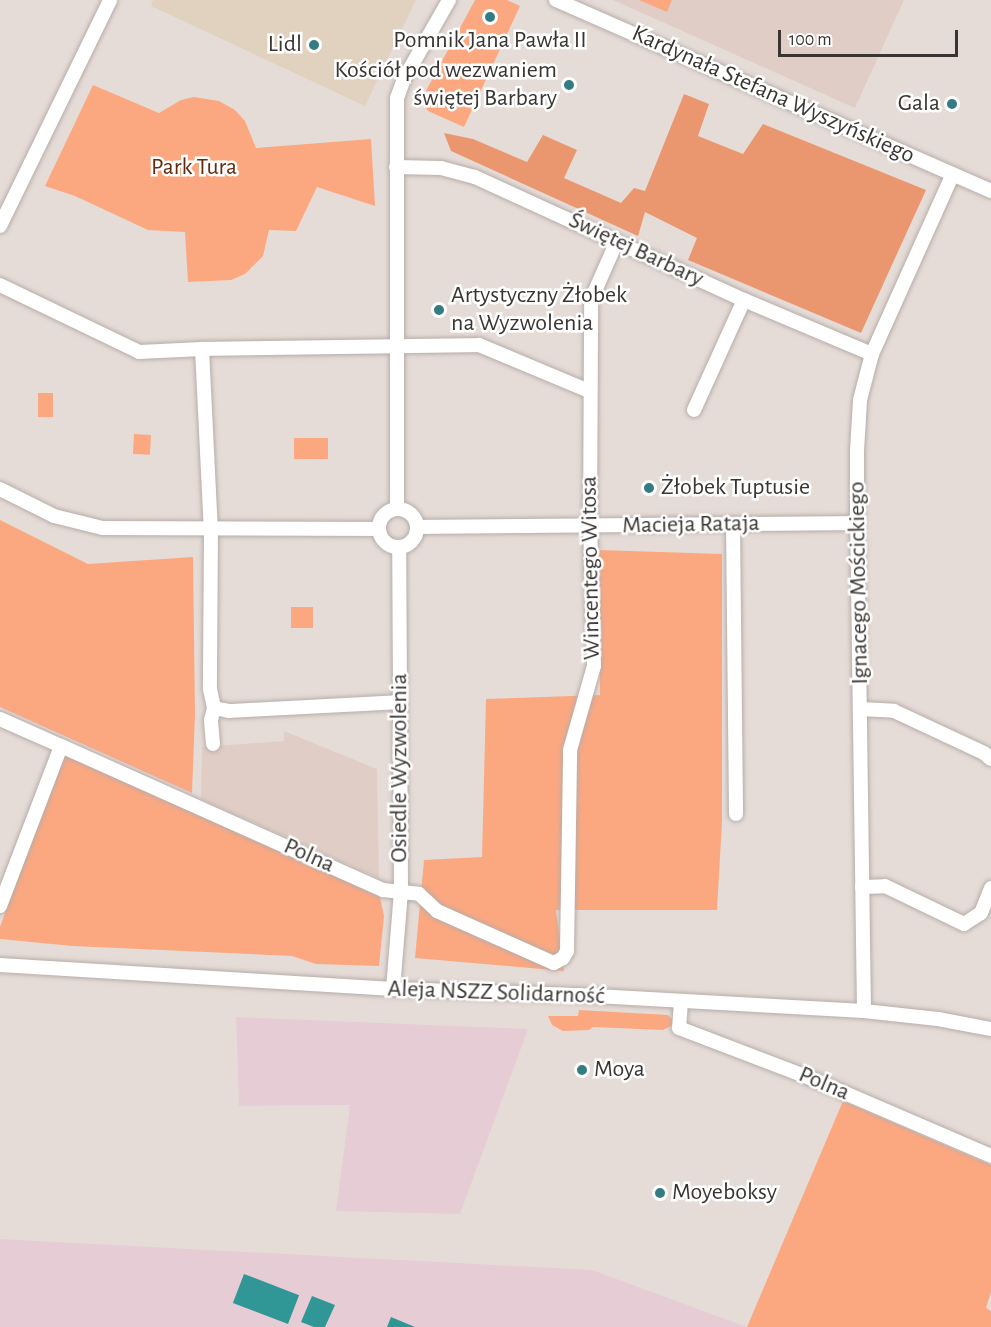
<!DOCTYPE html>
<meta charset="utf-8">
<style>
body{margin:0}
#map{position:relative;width:991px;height:1327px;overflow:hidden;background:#e6dcd7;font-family:"Alegreya Sans",sans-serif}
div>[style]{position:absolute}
.commercial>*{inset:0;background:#e1d2c0}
.industrial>*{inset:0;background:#e6cdd5}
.built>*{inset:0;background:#e0cec6}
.green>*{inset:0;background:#fba881;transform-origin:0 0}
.forest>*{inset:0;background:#ea9770}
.water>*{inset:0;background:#319696;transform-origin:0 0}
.roads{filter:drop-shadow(0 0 2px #b6ada9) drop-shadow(0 0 2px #b6ada9)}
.minor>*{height:14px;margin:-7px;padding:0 7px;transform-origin:7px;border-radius:7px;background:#fff}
.minor>.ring{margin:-7px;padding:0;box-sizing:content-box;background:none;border:14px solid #fff;border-radius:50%}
.dots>*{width:16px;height:16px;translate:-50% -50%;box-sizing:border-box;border:3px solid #fff;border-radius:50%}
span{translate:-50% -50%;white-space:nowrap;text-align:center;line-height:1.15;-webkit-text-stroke:5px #fff;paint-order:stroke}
.poi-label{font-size:24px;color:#393533}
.right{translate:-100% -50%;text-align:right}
.left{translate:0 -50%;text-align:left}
.street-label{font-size:24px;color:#393533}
.park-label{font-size:24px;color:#602b0f}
.scale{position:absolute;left:778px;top:30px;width:180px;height:27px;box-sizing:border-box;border:3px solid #393533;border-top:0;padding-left:8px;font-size:18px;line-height:21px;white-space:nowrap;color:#393533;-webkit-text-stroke:4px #fff;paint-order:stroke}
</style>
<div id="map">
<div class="commercial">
<div style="clip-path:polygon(153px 0,416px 0,365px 106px,151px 6px)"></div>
</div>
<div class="industrial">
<div style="clip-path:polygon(236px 1017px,528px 1029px,460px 1214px,336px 1211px,350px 1105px,239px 1106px)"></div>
<div style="clip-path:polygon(0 1239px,592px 1270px,747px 1327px,0 1327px)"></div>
</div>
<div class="built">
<div style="clip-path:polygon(613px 0,904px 0,855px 108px)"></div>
<div style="clip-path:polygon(284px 731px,377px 769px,379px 878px,201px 799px,202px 747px,284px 741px)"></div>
</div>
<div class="green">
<div style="clip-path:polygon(475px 0,507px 0,520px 6px,464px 127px,428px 111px,421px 100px)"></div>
<div style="clip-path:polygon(639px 0,672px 0,667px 12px)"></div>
<div style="clip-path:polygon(93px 85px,159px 113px,181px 100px,194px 97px,219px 101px,235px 110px,245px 121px,256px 148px,371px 139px,375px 206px,317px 187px,296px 231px,269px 230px,263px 256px,245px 274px,231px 280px,188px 282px,185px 232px,148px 230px,75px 196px,45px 186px)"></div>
<div style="left:38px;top:393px;width:15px;height:24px"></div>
<div style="left:134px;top:434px;width:17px;height:20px;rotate:3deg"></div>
<div style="left:294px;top:438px;width:34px;height:21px"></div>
<div style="clip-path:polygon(0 520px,88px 564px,193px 557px,195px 714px,192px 793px,0 707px)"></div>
<div style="clip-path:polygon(599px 550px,722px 554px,722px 822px,717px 910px,556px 910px,564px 971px,415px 958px,424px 860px,482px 857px,486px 699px,600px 695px)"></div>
<div style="left:291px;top:607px;width:22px;height:21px"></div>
<div style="clip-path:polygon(63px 753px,380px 897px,384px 916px,379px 966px,316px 964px,292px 956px,73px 946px,0 939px,0 927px)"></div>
<div style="clip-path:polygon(579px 1010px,668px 1015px,673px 1021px,671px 1026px,663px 1030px,593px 1027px,589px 1030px,563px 1031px,552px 1025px,548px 1016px,578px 1016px)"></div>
<div style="clip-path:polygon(843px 1101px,991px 1165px,991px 1292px,986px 1308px,991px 1311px,991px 1327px,747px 1327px)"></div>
</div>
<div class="forest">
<div style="clip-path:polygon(684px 94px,709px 104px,698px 136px,743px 154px,763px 124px,926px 190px,861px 333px,688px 260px,697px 238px,645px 212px,638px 236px,451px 151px,444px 133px,473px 139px,527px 162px,543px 135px,577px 150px,564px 178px,621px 203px,634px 188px,645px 191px)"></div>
</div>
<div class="water">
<div style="left:244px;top:1274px;width:59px;height:31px;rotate:21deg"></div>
<div style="clip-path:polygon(312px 1296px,335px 1305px,325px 1327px,314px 1327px,301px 1322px)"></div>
<div style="clip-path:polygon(391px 1317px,415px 1327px,387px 1327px)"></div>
</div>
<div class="roads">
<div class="minor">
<div style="left:556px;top:0;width:475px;rotate:23.7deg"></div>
<div style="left:396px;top:167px;width:45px;rotate:1.3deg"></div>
<div style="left:441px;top:168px;width:35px;rotate:15deg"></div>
<div style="left:475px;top:177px;width:296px;rotate:24.6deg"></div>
<div style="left:744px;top:300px;width:139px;rotate:22.9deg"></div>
<div style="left:0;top:226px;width:251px;rotate:-64deg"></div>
<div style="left:0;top:285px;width:154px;rotate:25.7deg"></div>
<div style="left:139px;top:352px;width:63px;rotate:-2.7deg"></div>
<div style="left:202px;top:349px;width:181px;rotate:87.2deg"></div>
<div style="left:211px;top:530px;width:159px;rotate:90.4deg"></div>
<div style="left:210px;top:689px;width:19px;rotate:78deg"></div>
<div style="left:214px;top:708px;width:15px;rotate:11deg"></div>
<div style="left:229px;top:711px;width:171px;rotate:-3deg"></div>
<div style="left:202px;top:349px;width:277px;rotate:-0.8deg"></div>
<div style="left:479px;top:345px;width:119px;rotate:22.7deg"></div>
<div style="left:694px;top:410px;width:121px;rotate:-65.6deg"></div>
<div style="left:0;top:489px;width:60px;rotate:26.6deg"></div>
<div style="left:54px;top:516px;width:50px;rotate:13.8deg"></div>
<div style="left:103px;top:528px;width:276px;rotate:0.2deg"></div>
<div style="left:397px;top:509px;width:411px;rotate:-90deg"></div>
<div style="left:397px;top:98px;width:20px;rotate:-70deg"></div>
<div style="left:404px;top:79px;width:91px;rotate:-60.3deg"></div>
<div class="ring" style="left:379px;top:509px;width:24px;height:24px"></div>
<div style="left:733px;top:525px;width:289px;rotate:89.4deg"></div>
<div style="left:417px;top:527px;width:440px;rotate:-0.5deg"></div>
<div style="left:861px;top:709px;width:33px;rotate:3deg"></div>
<div style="left:894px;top:711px;width:99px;rotate:25deg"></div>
<div style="left:984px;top:753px;width:9px;rotate:41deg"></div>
<div style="left:0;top:719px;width:67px;rotate:23.9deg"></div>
<div style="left:213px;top:744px;width:24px;rotate:-95deg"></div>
<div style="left:211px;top:720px;width:12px;rotate:-76deg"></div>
<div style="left:862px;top:887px;width:23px;rotate:-2deg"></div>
<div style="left:885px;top:886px;width:88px;rotate:25.7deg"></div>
<div style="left:964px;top:924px;width:20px;rotate:-33deg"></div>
<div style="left:981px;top:913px;width:27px;rotate:-68deg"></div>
<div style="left:0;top:906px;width:171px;rotate:-69.1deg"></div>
<div style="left:61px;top:746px;width:353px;rotate:24.1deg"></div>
<div style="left:383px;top:890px;width:36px;rotate:6deg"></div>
<div style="left:419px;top:894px;width:25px;rotate:43deg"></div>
<div style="left:437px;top:911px;width:128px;rotate:24deg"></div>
<div style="left:554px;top:963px;width:10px;rotate:-29deg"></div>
<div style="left:563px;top:958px;width:8px;rotate:-60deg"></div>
<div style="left:567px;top:951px;width:201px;rotate:-89.1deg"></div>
<div style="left:570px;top:750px;width:87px;rotate:-74.1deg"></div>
<div style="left:594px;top:666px;width:140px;rotate:-91.6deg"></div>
<div style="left:590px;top:526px;width:226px;rotate:-89.7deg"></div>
<div style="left:591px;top:300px;width:64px;rotate:-66.2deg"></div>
<div style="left:0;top:965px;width:394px;rotate:3.5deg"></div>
<div style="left:393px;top:989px;width:185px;rotate:1.9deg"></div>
<div style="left:578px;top:995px;width:286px;rotate:3.2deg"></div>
<div style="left:864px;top:1011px;width:74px;rotate:6.2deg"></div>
<div style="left:938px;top:1019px;width:54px;rotate:10.7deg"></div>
<div style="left:393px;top:989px;width:98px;rotate:-85.3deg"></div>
<div style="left:401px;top:891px;width:344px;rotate:-90.3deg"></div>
<div style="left:681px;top:1001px;width:27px;rotate:94deg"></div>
<div style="left:679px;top:1028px;width:140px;rotate:20.9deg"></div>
<div style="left:810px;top:1078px;width:197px;rotate:23.3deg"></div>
<div style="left:864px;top:1011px;width:488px;rotate:-90.8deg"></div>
<div style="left:857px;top:523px;width:72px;rotate:-90deg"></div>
<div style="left:857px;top:451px;width:51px;rotate:-86.6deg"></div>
<div style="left:860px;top:400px;width:48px;rotate:-75.4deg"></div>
<div style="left:872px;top:354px;width:197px;rotate:-65.8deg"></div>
</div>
</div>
<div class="dots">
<div style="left:490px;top:17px;background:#337c81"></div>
<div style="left:314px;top:45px;background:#337c81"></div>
<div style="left:569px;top:85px;background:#337c81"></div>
<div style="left:952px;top:104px;background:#337c81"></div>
<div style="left:439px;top:310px;background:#337c81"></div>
<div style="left:649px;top:488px;background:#337c81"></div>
<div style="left:582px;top:1070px;background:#337c81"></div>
<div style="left:660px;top:1193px;background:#337c81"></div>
</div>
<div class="poi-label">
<span style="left:490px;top:41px">Pomnik Jana Pawła II</span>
<span class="right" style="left:302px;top:45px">Lidl</span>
<span class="right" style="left:557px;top:85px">Kościół pod wezwaniem<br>świętej Barbary</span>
<span class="right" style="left:940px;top:104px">Gala</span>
<span class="left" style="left:451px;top:310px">Artystyczny Żłobek<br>na Wyzwolenia</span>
<span class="left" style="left:661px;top:488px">Żłobek Tuptusie</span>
<span class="left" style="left:594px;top:1070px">Moya</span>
<span class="left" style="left:672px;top:1193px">Moyeboksy</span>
</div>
<div class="street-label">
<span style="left:773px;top:95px;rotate:24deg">Kardynała Stefana Wyszyńskiego</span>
<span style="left:636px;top:250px;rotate:25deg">Świętej Barbary</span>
<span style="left:691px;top:525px;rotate:-1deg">Macieja Rataja</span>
<span style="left:591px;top:568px;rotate:-91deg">Wincentego Witosa</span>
<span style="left:859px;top:583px;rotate:-91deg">Ignacego Mościckiego</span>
<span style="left:400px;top:768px;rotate:-90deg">Osiedle Wyzwolenia</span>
<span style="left:309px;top:856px;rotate:24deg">Polna</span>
<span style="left:496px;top:993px;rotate:2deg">Aleja NSZZ Solidarność</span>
<span style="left:824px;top:1084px;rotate:23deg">Polna</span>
</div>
<div class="park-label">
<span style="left:194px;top:168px">Park Tura</span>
</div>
<div class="scale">100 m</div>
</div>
